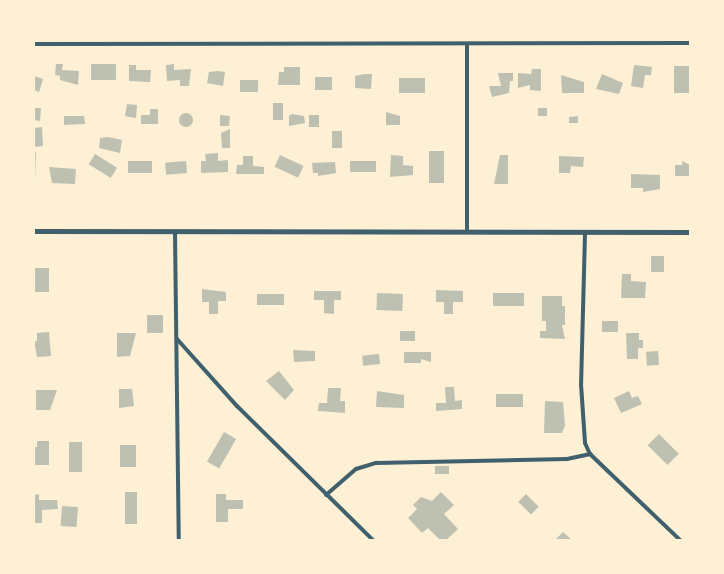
<!DOCTYPE html>
<style>
body{margin:0}
#map{position:relative;width:724px;height:574px;overflow:hidden;background:#fdf0d5;font-family:Montserrat,sans-serif}
div>[style]{position:absolute}
.building>*{inset:0;background:#bec0b2;transform-origin:0 0}
.round{border-radius:50%}
.minor>*{height:4px;margin:-2px;padding:0 2px;transform-origin:2px;border-radius:2px;background:#3f606c}
.tertiary>*{height:5px;margin:-2.5px;padding:0 2.5px;transform-origin:2.5px;border-radius:2.5px;background:#3f606c}
span{translate:-50% -50%;white-space:nowrap;text-align:center;line-height:1.15;-webkit-text-stroke:5px #fdf0d5;paint-order:stroke}
.frame{position:absolute;inset:0;border:35px solid #fdf0d5;pointer-events:none}
</style>
<div id="map">
<div class="building">
<div style="clip-path:polygon(56px 64px,63px 64px,62px 70px,79px 71px,78px 85px,60px 80px,60px 76px,55px 75px)"></div>
<div style="left:91px;top:64px;width:25px;height:16px"></div>
<div style="clip-path:polygon(174px 64px,174px 70px,191px 69px,189px 86px,180px 86px,180px 80px,167px 81px,166px 65px)"></div>
<div style="clip-path:polygon(129px 65px,136px 65px,136px 70px,151px 70px,150px 82px,129px 81px)"></div>
<div style="clip-path:polygon(634px 65px,652px 67px,651px 75px,645px 75px,643px 88px,631px 86px)"></div>
<div style="left:674px;top:66px;width:16px;height:27px"></div>
<div style="clip-path:polygon(284px 67px,300px 67px,300px 85px,278px 85px,279px 72px,284px 72px)"></div>
<div style="clip-path:polygon(532px 69px,541px 69px,541px 91px,530px 90px,530px 85px,518px 88px,518px 73px,531px 74px)"></div>
<div style="clip-path:polygon(218px 71px,225px 72px,223px 86px,207px 83px,209px 72px)"></div>
<div style="clip-path:polygon(498px 73px,513px 73px,513px 81px,510px 81px,509px 93px,492px 97px,489px 86px,501px 86px)"></div>
<div style="clip-path:polygon(364px 74px,372px 74px,371px 89px,355px 88px,355px 76px)"></div>
<div style="clip-path:polygon(602px 74px,623px 83px,619px 94px,596px 89px)"></div>
<div style="clip-path:polygon(561px 75px,584px 82px,584px 93px,562px 93px)"></div>
<div style="clip-path:polygon(34px 76px,43px 79px,39px 92px,34px 90px)"></div>
<div style="left:315px;top:77px;width:17px;height:13px"></div>
<div style="left:399px;top:78px;width:26px;height:15px"></div>
<div style="left:240px;top:80px;width:18px;height:12px"></div>
<div style="left:273px;top:103px;width:10px;height:17px"></div>
<div style="clip-path:polygon(127px 104px,137px 105px,136px 118px,125px 116px)"></div>
<div style="clip-path:polygon(34px 108px,41px 108px,40px 121px,34px 120px)"></div>
<div style="left:547px;top:108px;width:8px;height:9px;rotate:90deg"></div>
<div style="clip-path:polygon(150px 109px,158px 109px,158px 124px,141px 124px,141px 115px,150px 115px)"></div>
<div style="clip-path:polygon(386px 112px,400px 116px,400px 125px,386px 125px)"></div>
<div class="round" style="left:179px;top:113px;width:14px;height:14px"></div>
<div style="clip-path:polygon(292px 114px,304px 116px,305px 123px,289px 126px,289px 116px)"></div>
<div style="clip-path:polygon(220px 115px,230px 116px,229px 126px,220px 126px)"></div>
<div style="left:309px;top:115px;width:10px;height:12px"></div>
<div style="clip-path:polygon(64px 116px,84px 116px,85px 124px,64px 125px)"></div>
<div style="clip-path:polygon(578px 116px,578px 123px,569px 123px,569px 117px)"></div>
<div style="clip-path:polygon(42px 127px,43px 146px,34px 147px,34px 128px)"></div>
<div style="clip-path:polygon(230px 129px,230px 148px,222px 148px,221px 133px)"></div>
<div style="left:332px;top:131px;width:10px;height:17px"></div>
<div style="clip-path:polygon(108px 137px,122px 140px,120px 153px,99px 148px,100px 138px)"></div>
<div style="left:429px;top:151px;width:15px;height:32px"></div>
<div style="clip-path:polygon(34px 152px,36px 152px,35px 178px,34px 178px)"></div>
<div style="clip-path:polygon(218px 153px,218px 161px,228px 160px,228px 172px,201px 173px,201px 161px,206px 161px,205px 154px)"></div>
<div style="left:95px;top:154px;width:26px;height:12px;rotate:32deg"></div>
<div style="left:280px;top:155px;width:26px;height:13px;rotate:25deg"></div>
<div style="clip-path:polygon(391px 155px,403px 156px,403px 165px,413px 166px,413px 175px,390px 177px)"></div>
<div style="clip-path:polygon(500px 155px,508px 155px,508px 184px,494px 184px)"></div>
<div style="clip-path:polygon(243px 156px,253px 156px,253px 166px,264px 167px,264px 174px,236px 174px,237px 165px,243px 165px)"></div>
<div style="clip-path:polygon(559px 156px,584px 157px,583px 167px,571px 166px,570px 173px,559px 173px)"></div>
<div style="left:128px;top:161px;width:24px;height:12px"></div>
<div style="left:186px;top:161px;width:12px;height:21px;rotate:85deg"></div>
<div style="left:350px;top:161px;width:26px;height:11px"></div>
<div style="clip-path:polygon(682px 161px,690px 165px,690px 176px,675px 176px,675px 165px,682px 165px)"></div>
<div style="clip-path:polygon(335px 162px,336px 173px,318px 176px,318px 173px,313px 173px,312px 163px)"></div>
<div style="clip-path:polygon(49px 167px,76px 169px,75px 184px,52px 183px)"></div>
<div style="clip-path:polygon(631px 174px,660px 175px,660px 189px,643px 192px,643px 188px,631px 188px)"></div>
<div style="left:651px;top:256px;width:13px;height:16px"></div>
<div style="left:34px;top:268px;width:15px;height:24px"></div>
<div style="clip-path:polygon(622px 274px,631px 274px,631px 281px,646px 282px,645px 298px,621px 298px)"></div>
<div style="clip-path:polygon(202px 289px,226px 292px,226px 301px,218px 301px,218px 314px,209px 314px,209px 302px,202px 302px)"></div>
<div style="clip-path:polygon(436px 290px,463px 291px,463px 302px,453px 302px,453px 314px,444px 314px,444px 302px,436px 302px)"></div>
<div style="clip-path:polygon(314px 291px,341px 291px,341px 300px,334px 300px,334px 314px,324px 313px,324px 300px,314px 300px)"></div>
<div style="left:377px;top:293px;width:26px;height:17px;rotate:2deg"></div>
<div style="left:493px;top:293px;width:31px;height:13px"></div>
<div style="left:257px;top:294px;width:27px;height:11px"></div>
<div style="clip-path:polygon(542px 296px,562px 296px,562px 306px,565px 306px,565px 325px,562px 325px,565px 339px,540px 338px,540px 331px,546px 331px,546px 321px,542px 321px)"></div>
<div style="left:147px;top:315px;width:16px;height:18px"></div>
<div style="left:618px;top:321px;width:11px;height:16px;rotate:90deg"></div>
<div style="left:400px;top:331px;width:15px;height:10px"></div>
<div style="clip-path:polygon(49px 332px,51px 356px,37px 357px,34px 341px,37px 341px,37px 333px)"></div>
<div style="clip-path:polygon(117px 333px,136px 333px,130px 356px,117px 357px)"></div>
<div style="clip-path:polygon(626px 333px,639px 333px,639px 340px,643px 340px,643px 348px,638px 348px,638px 359px,627px 359px)"></div>
<div style="clip-path:polygon(293px 350px,315px 351px,315px 361px,294px 362px)"></div>
<div style="left:658px;top:351px;width:14px;height:12px;rotate:86deg"></div>
<div style="clip-path:polygon(404px 352px,431px 352px,431px 362px,421px 359px,421px 363px,404px 363px)"></div>
<div style="left:379px;top:354px;width:10px;height:17px;rotate:84deg"></div>
<div style="clip-path:polygon(279px 371px,294px 390px,285px 400px,266px 381px)"></div>
<div style="clip-path:polygon(445px 387px,454px 387px,455px 401px,462px 400px,462px 409px,436px 411px,436px 403px,446px 403px)"></div>
<div style="clip-path:polygon(328px 388px,341px 388px,340px 401px,345px 401px,345px 413px,318px 411px,319px 403px,327px 403px)"></div>
<div style="clip-path:polygon(119px 389px,132px 389px,134px 406px,119px 408px)"></div>
<div style="clip-path:polygon(36px 390px,57px 390px,50px 410px,36px 410px)"></div>
<div style="clip-path:polygon(377px 391px,404px 395px,404px 408px,376px 407px)"></div>
<div style="clip-path:polygon(629px 391px,632px 398px,638px 396px,642px 404px,621px 413px,614px 398px)"></div>
<div style="left:523px;top:394px;width:13px;height:27px;rotate:90deg"></div>
<div style="clip-path:polygon(545px 401px,563px 402px,565px 426px,562px 433px,544px 433px)"></div>
<div style="left:224px;top:432px;width:14px;height:34px;rotate:30deg"></div>
<div style="left:659px;top:434px;width:28px;height:16px;rotate:45deg"></div>
<div style="clip-path:polygon(37px 441px,49px 441px,49px 465px,34px 465px,34px 447px,37px 447px)"></div>
<div style="left:69px;top:442px;width:13px;height:30px"></div>
<div style="left:120px;top:445px;width:16px;height:22px"></div>
<div style="left:449px;top:466px;width:8px;height:14px;rotate:90deg"></div>
<div style="left:125px;top:492px;width:12px;height:32px"></div>
<div style="clip-path:polygon(441px 492px,454px 505px,444px 514px,458px 529px,446px 540px,440px 540px,428px 528px,422px 533px,408px 518px,417px 509px,413px 505px,421px 497px,432px 501px)"></div>
<div style="clip-path:polygon(39px 494px,39px 500px,57px 500px,58px 509px,42px 510px,42px 523px,34px 523px,34px 495px)"></div>
<div style="clip-path:polygon(216px 494px,226px 494px,226px 500px,243px 500px,243px 509px,228px 509px,228px 522px,216px 522px)"></div>
<div style="left:526px;top:494px;width:18px;height:11px;rotate:45deg"></div>
<div style="left:62px;top:506px;width:16px;height:20px;rotate:4deg"></div>
<div style="clip-path:polygon(563px 532px,572px 540px,555px 540px)"></div>
</div>
<div class="minor">
<div style="left:34px;top:44px;width:656px;rotate:-0.09deg"></div>
<div style="left:467px;top:44px;width:187px;rotate:90deg"></div>
<div style="left:175px;top:233px;width:307px;rotate:89.3deg"></div>
<div style="left:585px;top:234px;width:150px;rotate:91.5deg"></div>
<div style="left:581px;top:384px;width:59px;rotate:86.1deg"></div>
<div style="left:585px;top:443px;width:12px;rotate:66deg"></div>
<div style="left:590px;top:454px;width:124px;rotate:43.7deg"></div>
<div style="left:177px;top:339px;width:90px;rotate:48.2deg"></div>
<div style="left:237px;top:406px;width:191px;rotate:44.6deg"></div>
<div style="left:326px;top:495px;width:40px;rotate:-41deg"></div>
<div style="left:356px;top:469px;width:21px;rotate:-17deg"></div>
<div style="left:376px;top:463px;width:191px;rotate:-1.2deg"></div>
<div style="left:567px;top:459px;width:24px;rotate:-12deg"></div>
</div>
<div class="tertiary">
<div style="left:34px;top:231px;width:656px;rotate:0.09deg"></div>
</div>
<div class="frame"></div>
</div>
